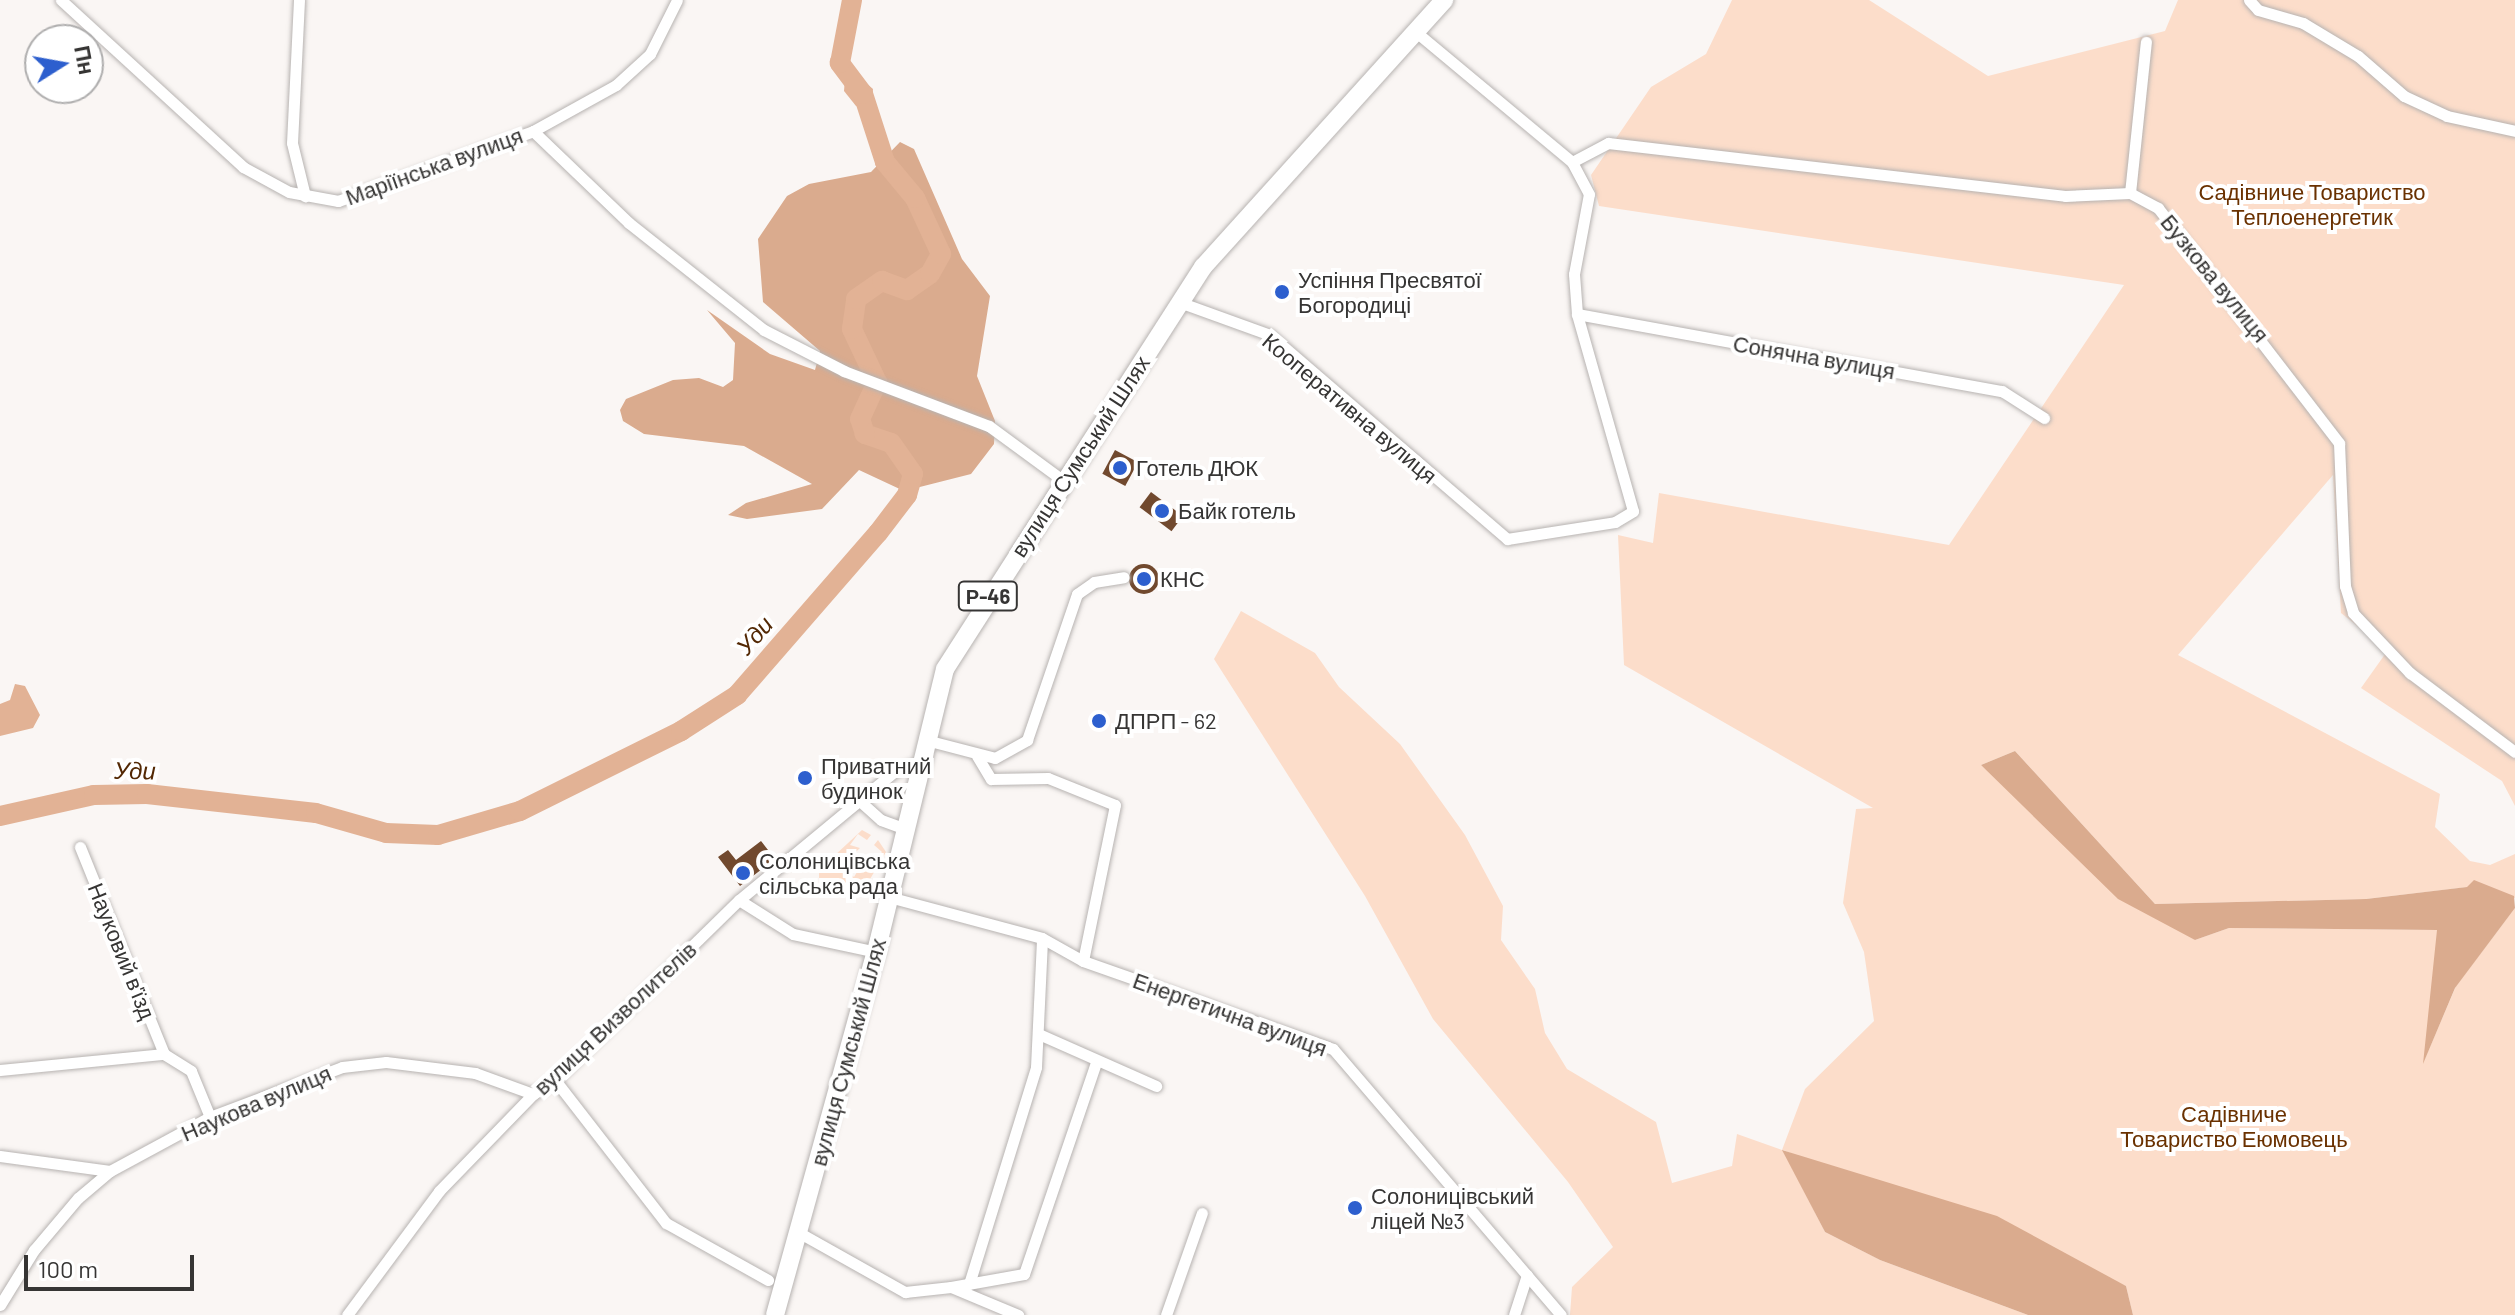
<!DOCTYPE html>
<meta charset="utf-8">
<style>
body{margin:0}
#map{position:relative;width:2515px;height:1315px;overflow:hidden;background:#faf6f4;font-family:Barlow,sans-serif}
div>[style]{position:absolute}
.green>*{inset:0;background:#fcddca}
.forest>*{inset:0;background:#daab8e}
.water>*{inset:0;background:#e2b295}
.river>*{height:20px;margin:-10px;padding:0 10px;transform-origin:10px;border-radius:10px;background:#e2b295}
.building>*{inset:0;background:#71492e;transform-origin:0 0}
.round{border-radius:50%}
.roads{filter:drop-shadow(0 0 2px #b7b3b1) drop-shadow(0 0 2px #b7b3b1)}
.street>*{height:11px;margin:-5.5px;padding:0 5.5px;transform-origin:5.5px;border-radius:5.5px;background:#fff}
.primary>*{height:18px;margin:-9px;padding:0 9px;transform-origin:9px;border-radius:9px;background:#fff}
.dots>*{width:22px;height:22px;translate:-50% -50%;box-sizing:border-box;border:4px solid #fff;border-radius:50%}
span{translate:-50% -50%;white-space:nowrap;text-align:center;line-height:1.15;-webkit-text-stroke:8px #fff;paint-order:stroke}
.shield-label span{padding:2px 6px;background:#fff;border:2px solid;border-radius:6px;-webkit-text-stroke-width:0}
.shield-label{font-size:20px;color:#363534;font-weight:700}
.street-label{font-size:22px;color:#363534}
.park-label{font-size:22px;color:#6a3100}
.poi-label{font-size:22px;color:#363534}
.left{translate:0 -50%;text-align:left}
.water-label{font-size:24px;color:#532804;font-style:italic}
.north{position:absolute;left:24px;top:24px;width:80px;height:80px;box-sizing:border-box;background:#fff;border:2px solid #afaeae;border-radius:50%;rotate:79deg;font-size:22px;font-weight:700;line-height:32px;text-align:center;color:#363534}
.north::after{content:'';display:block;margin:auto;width:28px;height:36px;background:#2d5fce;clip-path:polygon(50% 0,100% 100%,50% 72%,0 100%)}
.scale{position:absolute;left:24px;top:1255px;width:170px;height:36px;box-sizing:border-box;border:4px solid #363534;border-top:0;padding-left:10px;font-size:24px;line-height:28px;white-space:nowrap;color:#363534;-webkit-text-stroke:6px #fff;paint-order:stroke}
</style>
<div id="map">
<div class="green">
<div style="clip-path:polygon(1732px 0,1869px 0,1988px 76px,2165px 31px,2178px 0,2515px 0,2515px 806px,2502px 781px,2361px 688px,2388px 650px,2341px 613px,2333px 475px,2178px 655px,2440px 794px,2435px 827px,2470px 861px,2490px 865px,2515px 854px,2515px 898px,2468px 887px,2366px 899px,2155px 904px,2015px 751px,1981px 765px,2195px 940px,2229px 928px,2438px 930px,2424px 1061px,2456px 986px,2515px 908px,2515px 1315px,2133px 1315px,2126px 1286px,1783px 1150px,1825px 1232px,1880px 1260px,2028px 1315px,1570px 1315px,1572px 1287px,1613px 1247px,1568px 1182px,1433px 1019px,1365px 896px,1214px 659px,1241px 611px,1315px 653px,1339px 687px,1400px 744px,1465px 835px,1503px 906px,1501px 940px,1535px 989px,1545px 1033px,1567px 1069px,1656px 1122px,1672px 1183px,1732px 1166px,1737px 1134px,1782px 1150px,1805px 1089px,1874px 1021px,1864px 952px,1843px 903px,1856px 809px,1873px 808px,1624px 665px,1618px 535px,1653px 543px,1659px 493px,1949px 545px,2124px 285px,1599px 206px,1591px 175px,1651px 87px,1706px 54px)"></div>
<div style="clip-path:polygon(862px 830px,871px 835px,867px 840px,858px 834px,850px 845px,860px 848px,841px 866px,854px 877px,868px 854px,873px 864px,882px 852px,874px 845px,878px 840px,886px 852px,863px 891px,819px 878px,819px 870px)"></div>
</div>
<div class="forest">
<div style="clip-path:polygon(900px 142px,914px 149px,962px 259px,990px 296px,977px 376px,995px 421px,994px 444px,971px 474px,904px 491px,859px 470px,822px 509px,747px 519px,728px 515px,746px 503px,812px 484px,744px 446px,644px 434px,623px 421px,620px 410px,626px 399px,673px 380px,699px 378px,723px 387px,733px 380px,735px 343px,707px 310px,770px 354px,815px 370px,820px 351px,763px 302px,758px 239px,787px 196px,809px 184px,871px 172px)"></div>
<div style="clip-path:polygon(2015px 751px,2155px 904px,2366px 899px,2467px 887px,2474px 880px,2514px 896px,2515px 908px,2455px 988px,2423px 1064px,2437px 930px,2229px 928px,2195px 940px,2118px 899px,1981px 765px)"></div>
<div style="clip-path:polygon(1782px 1150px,1997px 1216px,2126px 1286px,2133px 1315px,2028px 1315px,1880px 1260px,1825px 1232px)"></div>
</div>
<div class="water">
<div style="clip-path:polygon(854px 73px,873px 89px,871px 110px,856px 106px,844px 91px,845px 79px)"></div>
<div style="clip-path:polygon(15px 684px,25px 686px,40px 715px,33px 728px,0 736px,0 704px,10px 700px)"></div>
</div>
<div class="river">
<div style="left:0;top:816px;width:96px;rotate:-12.6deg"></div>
<div style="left:94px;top:795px;width:53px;rotate:-1.1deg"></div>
<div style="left:147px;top:794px;width:170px;rotate:6.4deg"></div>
<div style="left:316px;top:813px;width:73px;rotate:15.9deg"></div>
<div style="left:386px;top:833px;width:52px;rotate:2.2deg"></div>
<div style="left:438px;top:835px;width:85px;rotate:-16.3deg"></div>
<div style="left:520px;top:811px;width:180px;rotate:-26.4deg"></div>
<div style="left:681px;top:731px;width:67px;rotate:-32.7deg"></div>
<div style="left:737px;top:695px;width:215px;rotate:-49deg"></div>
<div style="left:878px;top:533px;width:48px;rotate:-52.7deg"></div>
<div style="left:907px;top:495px;width:22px;rotate:-74deg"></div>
<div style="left:913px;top:474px;width:38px;rotate:-125deg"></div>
<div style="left:891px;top:443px;width:28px;rotate:-161deg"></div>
<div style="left:865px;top:434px;width:16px;rotate:-108deg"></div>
<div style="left:860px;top:419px;width:41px;rotate:-65.3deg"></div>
<div style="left:877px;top:382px;width:59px;rotate:-115.3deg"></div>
<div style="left:852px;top:329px;width:30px;rotate:-82deg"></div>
<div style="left:856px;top:299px;width:32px;rotate:-35deg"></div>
<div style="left:882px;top:281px;width:27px;rotate:20deg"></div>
<div style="left:907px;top:290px;width:28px;rotate:-35deg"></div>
<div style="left:930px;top:274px;width:23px;rotate:-61deg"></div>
<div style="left:941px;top:254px;width:62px;rotate:-114.9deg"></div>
<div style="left:915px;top:198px;width:47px;rotate:-129.8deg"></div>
<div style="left:885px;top:162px;width:71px;rotate:-107.9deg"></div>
<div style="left:863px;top:94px;width:39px;rotate:-127deg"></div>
<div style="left:840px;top:63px;width:64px;rotate:-79.2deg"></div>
</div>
<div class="building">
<div style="left:1115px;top:450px;width:26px;height:27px;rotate:28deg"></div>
<div style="left:1151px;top:492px;width:40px;height:19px;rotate:37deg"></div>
<div class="round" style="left:1129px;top:564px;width:30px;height:30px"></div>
<div style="clip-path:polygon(761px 841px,775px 859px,740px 886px,718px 857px,728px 850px,736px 860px)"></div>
</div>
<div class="roads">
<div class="street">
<div style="left:61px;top:0;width:247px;rotate:42.5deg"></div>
<div style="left:243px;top:167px;width:52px;rotate:28.5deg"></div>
<div style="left:289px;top:192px;width:50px;rotate:10.4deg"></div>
<div style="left:338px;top:201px;width:207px;rotate:-19.7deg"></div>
<div style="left:533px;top:131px;width:95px;rotate:-29deg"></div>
<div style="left:616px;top:85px;width:46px;rotate:-42.4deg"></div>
<div style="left:650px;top:54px;width:60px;rotate:-63.4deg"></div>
<div style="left:299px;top:0;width:143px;rotate:92.8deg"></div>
<div style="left:292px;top:143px;width:55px;rotate:76.2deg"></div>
<div style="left:2249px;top:0;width:13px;rotate:48deg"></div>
<div style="left:2258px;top:10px;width:47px;rotate:16.1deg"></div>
<div style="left:2303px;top:23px;width:64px;rotate:31deg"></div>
<div style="left:2358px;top:56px;width:61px;rotate:41deg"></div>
<div style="left:2404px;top:96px;width:47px;rotate:24.9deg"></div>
<div style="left:2447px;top:116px;width:70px;rotate:12.4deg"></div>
<div style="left:533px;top:131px;width:133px;rotate:43.8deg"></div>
<div style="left:629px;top:223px;width:172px;rotate:38.4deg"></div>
<div style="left:764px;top:330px;width:90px;rotate:27.1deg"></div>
<div style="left:844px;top:371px;width:155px;rotate:20.8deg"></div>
<div style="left:989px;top:426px;width:93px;rotate:36.3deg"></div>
<div style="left:1572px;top:162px;width:41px;rotate:-27.8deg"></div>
<div style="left:1608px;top:143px;width:460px;rotate:6.6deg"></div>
<div style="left:2065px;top:196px;width:65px;rotate:-2.6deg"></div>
<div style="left:2130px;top:193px;width:32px;rotate:28deg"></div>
<div style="left:2158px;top:208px;width:297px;rotate:52.4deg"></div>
<div style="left:2339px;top:443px;width:143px;rotate:87.6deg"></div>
<div style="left:2345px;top:586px;width:28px;rotate:73deg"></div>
<div style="left:2353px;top:613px;width:83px;rotate:46.5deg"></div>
<div style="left:2410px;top:673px;width:131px;rotate:37deg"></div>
<div style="left:2130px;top:193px;width:152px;rotate:-84deg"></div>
<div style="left:1179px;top:302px;width:97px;rotate:19.9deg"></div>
<div style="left:1270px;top:335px;width:313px;rotate:40.7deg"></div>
<div style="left:1507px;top:539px;width:109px;rotate:-8.9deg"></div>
<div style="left:1615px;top:522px;width:21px;rotate:-31deg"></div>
<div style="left:1633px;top:511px;width:205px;rotate:-105.9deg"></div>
<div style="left:1577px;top:314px;width:40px;rotate:-94.3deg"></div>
<div style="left:1574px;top:274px;width:81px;rotate:-79.4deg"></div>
<div style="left:1589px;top:194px;width:36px;rotate:-118deg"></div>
<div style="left:1572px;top:162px;width:204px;rotate:-140.2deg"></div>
<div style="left:1577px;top:314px;width:432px;rotate:10.3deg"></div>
<div style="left:2002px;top:391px;width:50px;rotate:32.7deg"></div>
<div style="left:926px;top:740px;width:71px;rotate:14.6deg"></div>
<div style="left:995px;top:758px;width:37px;rotate:-29deg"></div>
<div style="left:1027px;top:740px;width:154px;rotate:-71.1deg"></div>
<div style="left:1077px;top:594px;width:21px;rotate:-35deg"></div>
<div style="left:1094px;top:582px;width:30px;rotate:-9deg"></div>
<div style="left:977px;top:756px;width:27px;rotate:59deg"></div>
<div style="left:991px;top:779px;width:57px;rotate:-1deg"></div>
<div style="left:1048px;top:778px;width:72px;rotate:21.9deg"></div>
<div style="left:1115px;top:805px;width:159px;rotate:101.6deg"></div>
<div style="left:862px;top:803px;width:25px;rotate:42deg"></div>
<div style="left:881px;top:820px;width:27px;rotate:20deg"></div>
<div style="left:80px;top:847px;width:223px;rotate:67.9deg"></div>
<div style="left:889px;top:897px;width:158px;rotate:15deg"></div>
<div style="left:1042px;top:938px;width:47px;rotate:29.3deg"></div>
<div style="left:1083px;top:961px;width:265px;rotate:19.4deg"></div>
<div style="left:1333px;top:1049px;width:350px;rotate:49.4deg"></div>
<div style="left:739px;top:900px;width:64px;rotate:32.2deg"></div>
<div style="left:793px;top:934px;width:85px;rotate:12.2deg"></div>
<div style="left:1041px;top:1035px;width:126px;rotate:23.9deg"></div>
<div style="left:0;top:1070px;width:165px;rotate:-5.6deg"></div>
<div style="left:164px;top:1054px;width:32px;rotate:32deg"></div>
<div style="left:191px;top:1071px;width:50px;rotate:67.6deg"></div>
<div style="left:555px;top:1080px;width:181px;rotate:52.2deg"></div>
<div style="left:666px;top:1223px;width:117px;rotate:29.2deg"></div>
<div style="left:0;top:1156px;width:111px;rotate:7.8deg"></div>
<div style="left:798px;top:1232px;width:123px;rotate:29.3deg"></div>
<div style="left:905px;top:1292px;width:46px;rotate:-6.2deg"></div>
<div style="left:951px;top:1287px;width:73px;rotate:22.7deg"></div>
<div style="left:969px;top:1284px;width:227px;rotate:-72.8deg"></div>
<div style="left:1036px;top:1067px;width:129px;rotate:-87.3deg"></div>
<div style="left:951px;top:1287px;width:74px;rotate:-10.1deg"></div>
<div style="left:1024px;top:1274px;width:223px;rotate:-71.2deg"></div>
<div style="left:0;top:1305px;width:65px;rotate:-58.3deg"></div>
<div style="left:34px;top:1250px;width:68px;rotate:-49.8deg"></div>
<div style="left:78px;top:1198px;width:42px;rotate:-40.2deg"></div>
<div style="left:110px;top:1171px;width:114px;rotate:-28.4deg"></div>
<div style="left:210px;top:1117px;width:141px;rotate:-20.7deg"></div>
<div style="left:342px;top:1067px;width:44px;rotate:-6.5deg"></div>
<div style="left:386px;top:1062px;width:90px;rotate:7deg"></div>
<div style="left:475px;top:1073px;width:62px;rotate:19.9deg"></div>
<div style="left:347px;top:1315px;width:154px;rotate:-53.4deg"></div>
<div style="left:439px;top:1191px;width:135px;rotate:-45.9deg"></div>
<div style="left:533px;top:1094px;width:26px;rotate:-32deg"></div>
<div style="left:555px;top:1080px;width:257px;rotate:-44.4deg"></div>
<div style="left:739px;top:900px;width:202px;rotate:-39.6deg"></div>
<div style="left:895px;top:771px;width:28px;rotate:-19deg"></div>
<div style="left:1166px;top:1315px;width:108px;rotate:-70.6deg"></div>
<div style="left:1514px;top:1315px;width:42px;rotate:-72deg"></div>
</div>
<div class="primary">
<div style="left:775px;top:1315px;width:377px;rotate:-74.5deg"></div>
<div style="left:876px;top:952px;width:291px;rotate:-76.3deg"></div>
<div style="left:945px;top:669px;width:478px;rotate:-57.3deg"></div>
<div style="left:1203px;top:267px;width:360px;rotate:-47.9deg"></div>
</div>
</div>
<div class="dots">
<div style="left:1282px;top:292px;background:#2d5fce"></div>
<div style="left:1120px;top:468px;background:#2d5fce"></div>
<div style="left:1162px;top:511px;background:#2d5fce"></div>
<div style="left:1144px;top:579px;background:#2d5fce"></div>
<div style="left:1099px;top:721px;background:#2d5fce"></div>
<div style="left:805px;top:778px;background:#2d5fce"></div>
<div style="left:743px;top:873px;background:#2d5fce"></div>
<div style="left:1355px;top:1208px;background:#2d5fce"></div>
</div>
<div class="shield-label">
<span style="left:988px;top:596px">Р-46</span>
</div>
<div class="street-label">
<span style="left:434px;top:166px;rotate:-20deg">Маріїнська вулиця</span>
<span style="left:2215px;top:278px;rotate:51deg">Бузкова вулиця</span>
<span style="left:1814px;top:357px;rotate:10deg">Сонячна вулиця</span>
<span style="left:1350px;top:408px;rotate:40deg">Кооперативна вулиця</span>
<span style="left:1080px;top:456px;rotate:-57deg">вулиця Сумський Шлях</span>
<span style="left:122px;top:951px;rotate:68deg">Науковий в'їзд</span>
<span style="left:1230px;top:1014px;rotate:20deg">Енергетична вулиця</span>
<span style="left:615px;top:1018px;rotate:-43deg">вулиця Визволителів</span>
<span style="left:848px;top:1052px;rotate:-75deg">вулиця Сумський Шлях</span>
<span style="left:256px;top:1103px;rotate:-23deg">Наукова вулиця</span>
</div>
<div class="park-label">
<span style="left:2312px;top:204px">Садівниче Товариство<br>Теплоенергетик</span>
<span style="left:2234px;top:1126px">Садівниче<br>Товариство Еюмовець</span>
</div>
<div class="poi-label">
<span class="left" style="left:1298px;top:292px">Успіння Пресвятої<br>Богородиці</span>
<span class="left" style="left:1136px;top:468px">Готель ДЮК</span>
<span class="left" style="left:1178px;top:511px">Байк готель</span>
<span class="left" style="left:1160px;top:579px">КНС</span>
<span class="left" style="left:1115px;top:721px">ДПРП - 62</span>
<span class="left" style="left:821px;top:778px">Приватний<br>будинок</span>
<span class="left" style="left:759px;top:873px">Солоницівська<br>сільська рада</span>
<span class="left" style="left:1371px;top:1208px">Солоницівський<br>ліцей №3</span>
</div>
<div class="water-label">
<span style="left:754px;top:635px;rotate:-49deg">Уди</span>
<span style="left:135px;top:770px;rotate:1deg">Уди</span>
</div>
<div class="north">Пн</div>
<div class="scale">100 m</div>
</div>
